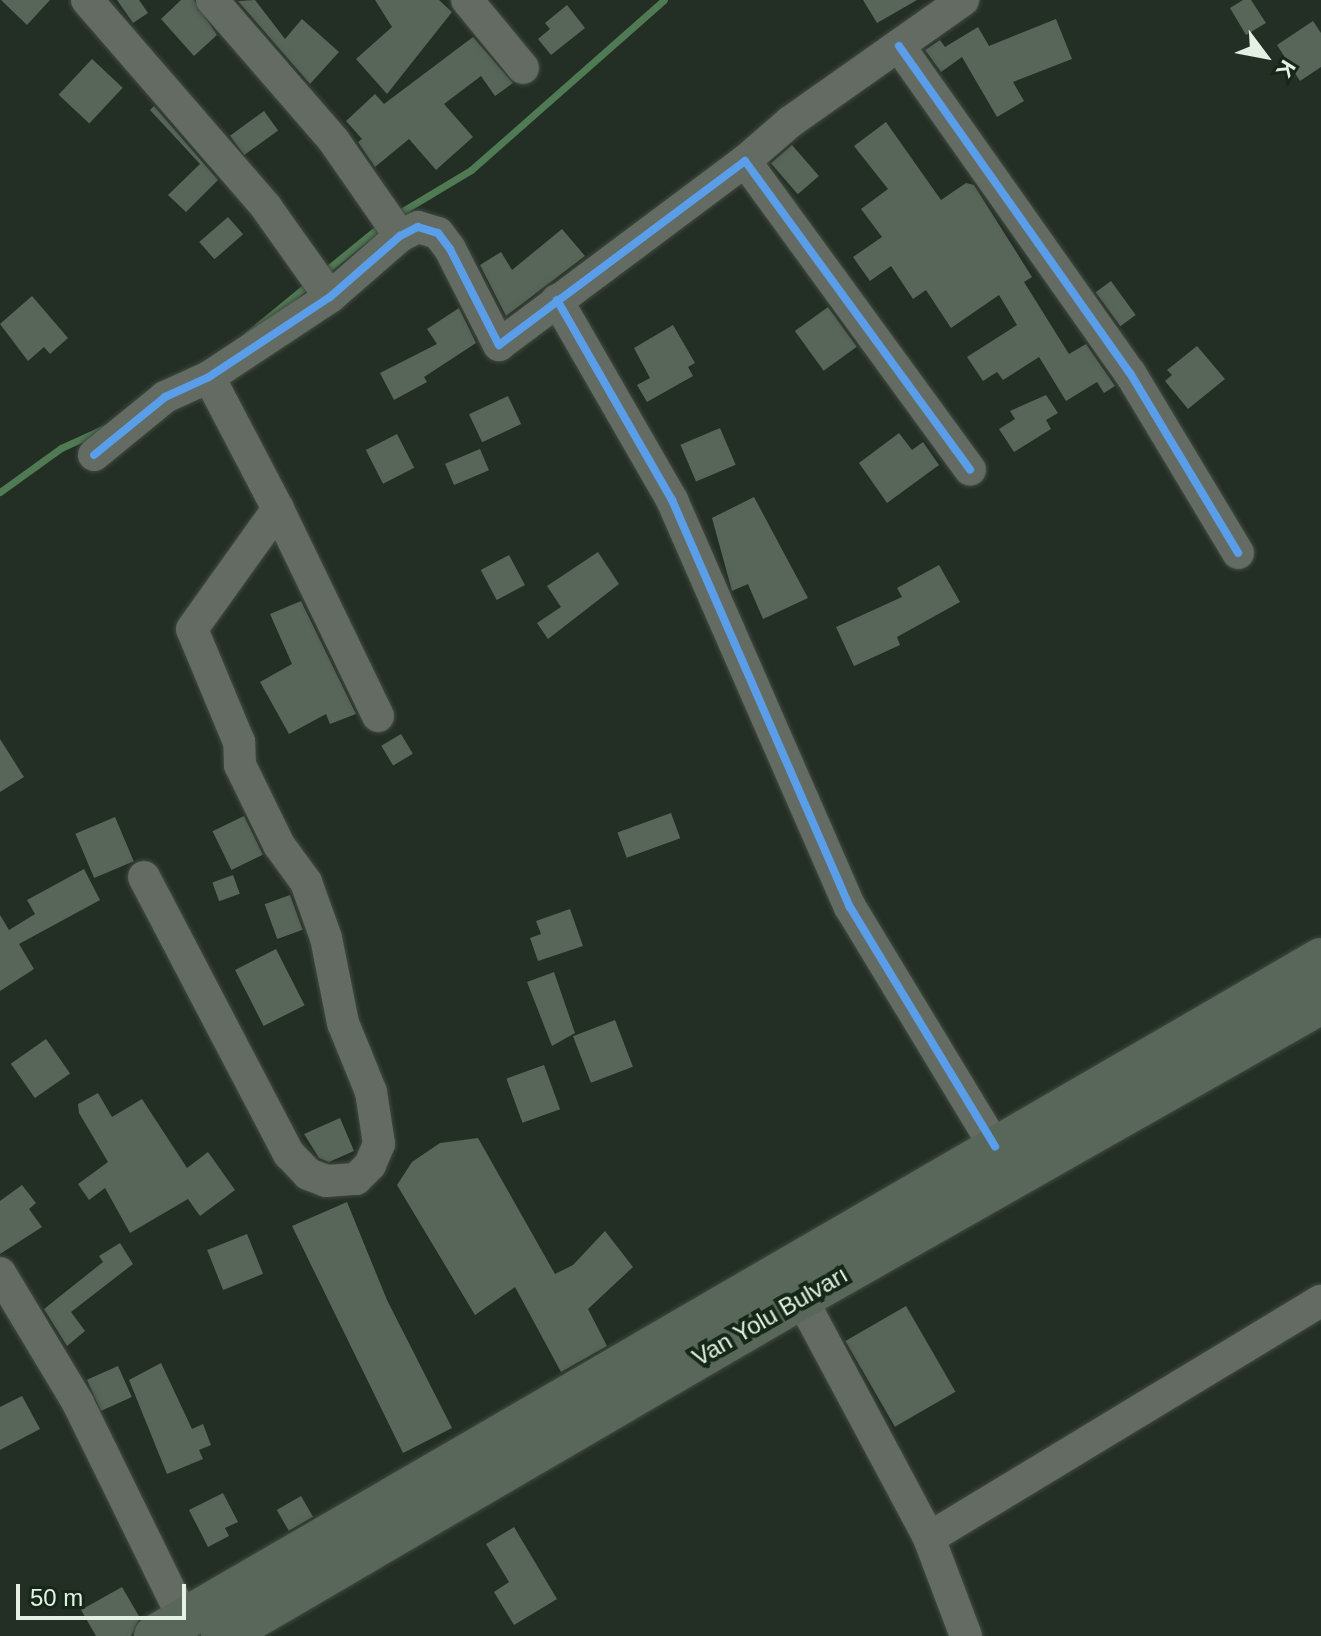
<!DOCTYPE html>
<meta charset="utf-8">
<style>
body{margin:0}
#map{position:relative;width:1321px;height:1636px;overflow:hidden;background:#232e24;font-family:Helvetica,sans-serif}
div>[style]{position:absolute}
.stream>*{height:7px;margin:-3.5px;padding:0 3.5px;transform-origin:3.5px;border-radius:3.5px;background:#507a53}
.building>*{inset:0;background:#586659;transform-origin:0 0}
.roads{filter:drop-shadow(0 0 2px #404a41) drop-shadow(0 0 2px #404a41)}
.minor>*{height:32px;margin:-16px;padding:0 16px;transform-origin:16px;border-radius:16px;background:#636b63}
.major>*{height:42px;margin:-21px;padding:0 21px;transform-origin:21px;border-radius:21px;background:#59675a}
.cycleway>*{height:8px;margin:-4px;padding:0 4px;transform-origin:4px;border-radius:4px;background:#5a9eea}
span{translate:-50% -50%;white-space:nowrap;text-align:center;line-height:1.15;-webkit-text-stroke:8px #152817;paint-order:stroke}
.street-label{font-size:24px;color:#e4f0e4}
.north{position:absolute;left:1225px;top:16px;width:80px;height:80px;-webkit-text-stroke:6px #152817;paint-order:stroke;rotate:122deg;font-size:22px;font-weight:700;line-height:32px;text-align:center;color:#e4f0e4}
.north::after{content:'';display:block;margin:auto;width:28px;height:36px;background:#e4f0e4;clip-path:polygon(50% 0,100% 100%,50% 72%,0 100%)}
.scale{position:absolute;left:16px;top:1584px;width:170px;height:36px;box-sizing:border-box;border:4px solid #e4f0e4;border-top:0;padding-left:10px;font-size:24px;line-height:28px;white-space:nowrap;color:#e4f0e4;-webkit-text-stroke:6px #152817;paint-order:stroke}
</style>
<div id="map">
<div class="stream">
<div style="left:396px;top:215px;width:87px;rotate:-31deg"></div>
<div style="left:471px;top:170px;width:257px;rotate:-41.4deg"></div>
<div style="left:324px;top:272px;width:76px;rotate:-39.1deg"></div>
<div style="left:247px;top:335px;width:83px;rotate:-39.6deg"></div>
<div style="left:0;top:492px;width:75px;rotate:-35.8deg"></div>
<div style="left:61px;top:448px;width:51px;rotate:-24.5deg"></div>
</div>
<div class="building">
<div style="clip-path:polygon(1px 0,50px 0,27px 25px)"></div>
<div style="clip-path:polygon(117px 0,139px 0,148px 13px,133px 23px)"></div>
<div style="clip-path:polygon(181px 0,194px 0,217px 35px,194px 56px,161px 19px)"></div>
<div style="clip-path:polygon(255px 0,285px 39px,302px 19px,339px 52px,310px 84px,238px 1px)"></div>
<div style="clip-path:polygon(375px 0,439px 0,452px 12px,387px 94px,356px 59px,392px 27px)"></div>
<div style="clip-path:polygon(863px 0,917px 0,877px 23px)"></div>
<div style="clip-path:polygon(1243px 0,1251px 0,1266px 23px,1246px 35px,1230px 8px)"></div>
<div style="clip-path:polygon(567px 5px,585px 28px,551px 55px,538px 39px,550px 29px,545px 23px)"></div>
<div style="clip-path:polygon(1056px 19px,1072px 59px,1013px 82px,1024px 101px,997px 117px,962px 57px,941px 72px,925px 50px,940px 40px,945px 47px,978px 27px,989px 46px)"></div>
<div style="clip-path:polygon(1313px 21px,1321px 33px,1321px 67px,1300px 81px,1277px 45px)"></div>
<div style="clip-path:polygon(473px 37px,513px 83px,495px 96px,481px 76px,444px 104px,473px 137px,436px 170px,409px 139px,375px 167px,358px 142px,362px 139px,346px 121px,375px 94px,384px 104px)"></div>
<div style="left:92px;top:59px;width:42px;height:49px;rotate:43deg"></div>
<div style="clip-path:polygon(154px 106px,218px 180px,186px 212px,168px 195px,200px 164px,150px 110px)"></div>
<div style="left:264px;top:111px;width:24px;height:42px;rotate:54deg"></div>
<div style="clip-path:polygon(886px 122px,941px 200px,966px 183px,974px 185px,1032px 277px,1024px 282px,1069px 354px,1086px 344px,1115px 386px,1104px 393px,1097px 382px,1066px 401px,1039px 357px,1003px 380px,997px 372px,983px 381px,967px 357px,1017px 325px,999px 295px,951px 328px,926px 290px,913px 299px,891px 266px,870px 281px,853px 257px,882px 237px,861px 209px,888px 189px,854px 146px)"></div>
<div style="left:792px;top:145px;width:41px;height:28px;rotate:49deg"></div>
<div style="left:228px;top:217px;width:23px;height:38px;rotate:49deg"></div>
<div style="clip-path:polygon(562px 229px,585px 256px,506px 316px,480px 265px,501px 252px,512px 270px)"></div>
<div style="left:1111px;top:281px;width:42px;height:19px;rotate:54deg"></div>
<div style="clip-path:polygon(32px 296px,68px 338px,50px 354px,44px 347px,28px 361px,0 324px)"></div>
<div style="left:828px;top:307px;width:49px;height:41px;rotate:54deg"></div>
<div style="clip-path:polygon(459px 308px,476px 343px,424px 377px,427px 382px,394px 400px,380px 373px,437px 344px,427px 329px)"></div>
<div style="clip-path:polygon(673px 325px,695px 363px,688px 367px,693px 376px,647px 402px,637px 385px,650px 378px,634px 348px)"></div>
<div style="clip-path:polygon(1197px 346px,1225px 379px,1188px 409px,1165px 381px,1172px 375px,1167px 370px)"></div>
<div style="clip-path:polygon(1046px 395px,1058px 413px,1046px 420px,1051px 429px,1014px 452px,999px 429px,1015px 419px,1010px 411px)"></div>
<div style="left:508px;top:396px;width:31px;height:43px;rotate:65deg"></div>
<div style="left:720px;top:428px;width:40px;height:43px;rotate:67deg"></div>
<div style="clip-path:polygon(899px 433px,912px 450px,923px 442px,939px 465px,887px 503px,859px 463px)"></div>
<div style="left:397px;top:434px;width:38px;height:35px;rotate:63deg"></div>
<div style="left:480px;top:449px;width:23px;height:38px;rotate:67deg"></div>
<div style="clip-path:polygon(754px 497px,808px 598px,763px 619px,748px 584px,732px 591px,712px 518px)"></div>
<div style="clip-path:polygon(598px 552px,619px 584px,548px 639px,537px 623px,561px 607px,547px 586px)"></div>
<div style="left:509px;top:555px;width:34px;height:32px;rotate:62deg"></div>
<div style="clip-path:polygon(939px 565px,960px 602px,897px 637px,900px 645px,854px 666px,836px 627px,902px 597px,897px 588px)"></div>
<div style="clip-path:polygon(301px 601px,356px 714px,330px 724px,326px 714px,289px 734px,260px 682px,292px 664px,270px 614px)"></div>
<div style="left:401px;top:734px;width:23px;height:23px;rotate:59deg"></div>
<div style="clip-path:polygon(0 739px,24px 777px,0 792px)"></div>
<div style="left:671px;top:813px;width:27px;height:57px;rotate:70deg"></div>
<div style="left:244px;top:816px;width:43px;height:35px;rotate:64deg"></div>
<div style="left:115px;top:817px;width:48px;height:43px;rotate:67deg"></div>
<div style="clip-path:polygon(84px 869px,100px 900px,19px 944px,34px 969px,0 991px,0 915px,9px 930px,35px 914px,27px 900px)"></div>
<div style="left:233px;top:875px;width:20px;height:22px;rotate:70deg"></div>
<div style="left:290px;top:895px;width:37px;height:27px;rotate:70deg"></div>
<div style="clip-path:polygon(570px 909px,583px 946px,538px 961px,530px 938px,541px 934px,536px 921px)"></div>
<div style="left:276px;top:949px;width:63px;height:46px;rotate:63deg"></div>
<div style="clip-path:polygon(554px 972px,575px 1033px,552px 1046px,527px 982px)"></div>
<div style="left:615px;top:1020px;width:50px;height:45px;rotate:69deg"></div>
<div style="left:46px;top:1039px;width:42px;height:43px;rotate:55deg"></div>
<div style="left:544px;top:1065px;width:47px;height:40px;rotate:70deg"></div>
<div style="clip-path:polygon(98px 1093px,112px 1117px,142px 1099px,187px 1168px,208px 1152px,235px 1190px,200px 1216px,188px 1199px,130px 1233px,105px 1188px,89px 1200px,78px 1184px,108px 1162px,79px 1113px,78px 1104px)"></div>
<div style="clip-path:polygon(340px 1118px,354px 1151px,329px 1162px,319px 1158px,304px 1134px)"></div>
<div style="clip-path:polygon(478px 1138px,555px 1274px,573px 1265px,605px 1231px,633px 1267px,588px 1309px,607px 1346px,561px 1372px,515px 1287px,475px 1315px,397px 1185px,412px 1162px,440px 1143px)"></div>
<div style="clip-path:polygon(22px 1185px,36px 1203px,29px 1209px,42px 1227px,0 1254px,0 1201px)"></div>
<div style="clip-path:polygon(347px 1202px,387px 1300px,452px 1428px,403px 1453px,292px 1226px)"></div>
<div style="left:247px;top:1234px;width:43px;height:43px;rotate:68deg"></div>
<div style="clip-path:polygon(120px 1243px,133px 1264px,71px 1312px,85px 1331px,67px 1346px,44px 1309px,103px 1262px,99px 1256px)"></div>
<div style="left:906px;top:1306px;width:99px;height:70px;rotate:60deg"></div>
<div style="clip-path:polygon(161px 1363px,192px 1429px,203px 1424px,211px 1445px,199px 1450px,203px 1459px,167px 1474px,129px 1380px)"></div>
<div style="left:118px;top:1366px;width:34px;height:34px;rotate:66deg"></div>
<div style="clip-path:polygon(22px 1396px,40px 1429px,0 1450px,0 1407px)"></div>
<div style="clip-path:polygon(223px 1493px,238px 1522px,225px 1528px,229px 1536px,208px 1547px,189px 1510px)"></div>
<div style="left:301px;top:1496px;width:24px;height:28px;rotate:60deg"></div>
<div style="clip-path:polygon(514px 1527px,557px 1599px,514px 1625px,494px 1592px,509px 1582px,486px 1544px)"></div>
<div style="clip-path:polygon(122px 1587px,140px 1618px,131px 1636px,96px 1636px,81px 1610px)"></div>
</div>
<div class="roads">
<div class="minor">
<div style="left:87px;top:0;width:274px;rotate:49.1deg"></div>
<div style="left:266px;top:207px;width:110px;rotate:54.6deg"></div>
<div style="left:212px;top:0;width:186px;rotate:49.1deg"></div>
<div style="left:334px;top:141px;width:116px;rotate:55.2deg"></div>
<div style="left:467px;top:0;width:88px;rotate:50.5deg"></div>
<div style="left:899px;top:46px;width:400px;rotate:54.8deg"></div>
<div style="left:1130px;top:373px;width:210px;rotate:59deg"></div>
<div style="left:745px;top:161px;width:60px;rotate:-40.9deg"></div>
<div style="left:790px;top:122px;width:212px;rotate:-35.2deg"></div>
<div style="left:557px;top:300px;width:231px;rotate:60.1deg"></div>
<div style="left:672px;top:500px;width:444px;rotate:66.4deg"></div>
<div style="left:850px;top:907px;width:280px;rotate:58.8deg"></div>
<div style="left:94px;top:455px;width:92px;rotate:-39.2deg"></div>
<div style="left:165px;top:397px;width:48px;rotate:-24.4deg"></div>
<div style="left:209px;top:377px;width:145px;rotate:-33.5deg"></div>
<div style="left:330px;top:297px;width:93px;rotate:-41.1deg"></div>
<div style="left:400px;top:236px;width:20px;rotate:-27deg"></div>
<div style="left:418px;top:227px;width:21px;rotate:17deg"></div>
<div style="left:438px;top:233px;width:20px;rotate:53deg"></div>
<div style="left:450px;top:249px;width:108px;rotate:63deg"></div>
<div style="left:499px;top:345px;width:307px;rotate:-36.8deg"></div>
<div style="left:745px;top:161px;width:382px;rotate:53.9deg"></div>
<div style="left:278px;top:509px;width:230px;rotate:64.2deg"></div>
<div style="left:144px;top:877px;width:313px;rotate:62.4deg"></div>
<div style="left:289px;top:1154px;width:28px;rotate:46deg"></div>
<div style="left:308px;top:1174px;width:19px;rotate:21deg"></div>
<div style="left:326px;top:1181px;width:30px;rotate:-4deg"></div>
<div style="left:356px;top:1179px;width:20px;rotate:-45deg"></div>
<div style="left:370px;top:1165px;width:23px;rotate:-67deg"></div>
<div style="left:379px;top:1144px;width:53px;rotate:-98.7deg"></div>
<div style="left:371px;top:1092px;width:74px;rotate:-112.1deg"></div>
<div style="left:343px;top:1023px;width:87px;rotate:-101.3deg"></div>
<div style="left:326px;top:938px;width:59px;rotate:-109.7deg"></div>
<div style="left:306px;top:882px;width:46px;rotate:-126.1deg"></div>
<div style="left:279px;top:845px;width:89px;rotate:-116deg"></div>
<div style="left:240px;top:765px;width:23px;rotate:-92deg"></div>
<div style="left:239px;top:742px;width:122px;rotate:-112.6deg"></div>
<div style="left:192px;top:629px;width:148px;rotate:-54.4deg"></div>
<div style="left:278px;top:509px;width:149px;rotate:-117.6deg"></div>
<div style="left:0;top:1273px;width:152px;rotate:59deg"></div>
<div style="left:78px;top:1403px;width:241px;rotate:63.9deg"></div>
<div style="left:801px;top:1298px;width:272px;rotate:61.9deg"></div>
<div style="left:929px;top:1538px;width:105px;rotate:69.3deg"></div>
<div style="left:929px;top:1538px;width:458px;rotate:-31.2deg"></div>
</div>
<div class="major">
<div style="left:155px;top:1636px;width:1348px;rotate:-30.14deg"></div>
<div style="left:222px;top:1636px;width:670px;rotate:-30.27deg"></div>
<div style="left:801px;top:1298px;width:598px;rotate:-29.57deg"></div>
</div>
</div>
<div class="cycleway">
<div style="left:899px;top:46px;width:400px;rotate:54.8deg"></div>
<div style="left:1130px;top:373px;width:210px;rotate:59deg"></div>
<div style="left:557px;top:300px;width:231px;rotate:60.1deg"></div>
<div style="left:672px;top:500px;width:444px;rotate:66.4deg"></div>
<div style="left:850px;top:907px;width:280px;rotate:58.8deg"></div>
<div style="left:94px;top:455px;width:92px;rotate:-39.2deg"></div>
<div style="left:165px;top:397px;width:48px;rotate:-24.4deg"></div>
<div style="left:209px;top:377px;width:145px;rotate:-33.5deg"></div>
<div style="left:330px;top:297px;width:93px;rotate:-41.1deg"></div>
<div style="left:400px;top:236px;width:20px;rotate:-27deg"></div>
<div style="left:418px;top:227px;width:21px;rotate:17deg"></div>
<div style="left:438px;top:233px;width:20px;rotate:53deg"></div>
<div style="left:450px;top:249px;width:108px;rotate:63deg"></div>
<div style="left:499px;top:345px;width:307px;rotate:-36.8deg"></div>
<div style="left:745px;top:161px;width:382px;rotate:53.9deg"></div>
</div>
<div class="street-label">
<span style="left:770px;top:1316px;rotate:-30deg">Van Yolu Bulvarı</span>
</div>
<div class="north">K</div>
<div class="scale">50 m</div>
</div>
